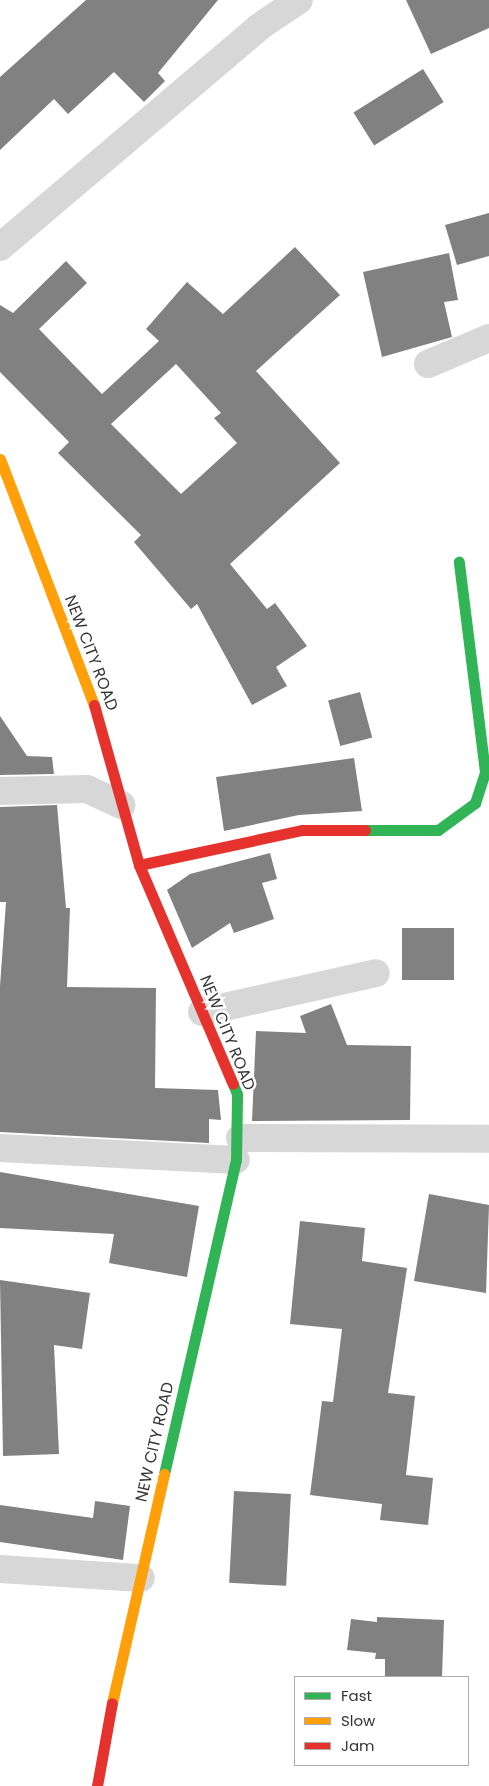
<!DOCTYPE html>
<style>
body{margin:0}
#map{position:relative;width:489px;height:1786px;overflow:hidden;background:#fff;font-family:Poppins,sans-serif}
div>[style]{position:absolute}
.building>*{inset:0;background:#818181;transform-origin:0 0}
.street>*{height:28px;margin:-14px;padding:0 14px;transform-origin:14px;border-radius:14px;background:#d7d7d7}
.fast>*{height:11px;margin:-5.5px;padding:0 5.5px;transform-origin:5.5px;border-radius:5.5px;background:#30b455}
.slow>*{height:11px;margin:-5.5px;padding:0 5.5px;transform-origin:5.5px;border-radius:5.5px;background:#ff9f0a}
.jam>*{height:11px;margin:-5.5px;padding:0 5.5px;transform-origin:5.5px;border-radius:5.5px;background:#e5322d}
span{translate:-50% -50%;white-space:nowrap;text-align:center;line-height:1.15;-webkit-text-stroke:5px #fff;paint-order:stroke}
.street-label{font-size:16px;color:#333}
.legend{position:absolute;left:294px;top:1676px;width:175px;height:90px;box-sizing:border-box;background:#fff;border:1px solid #adadad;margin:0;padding:6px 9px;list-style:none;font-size:15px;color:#333}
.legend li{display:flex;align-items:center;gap:10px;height:25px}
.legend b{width:25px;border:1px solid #adadad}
</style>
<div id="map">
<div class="building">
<div style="clip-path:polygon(86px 0,218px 0,158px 73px,165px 81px,144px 102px,114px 72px,68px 114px,54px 99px,0 150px,0 77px)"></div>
<div style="clip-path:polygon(406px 0,489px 0,489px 28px,431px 54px)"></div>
<div style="left:423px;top:69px;width:39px;height:82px;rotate:58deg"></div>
<div style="clip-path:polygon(489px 213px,489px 256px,457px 265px,445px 225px)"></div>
<div style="clip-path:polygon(evenodd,295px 247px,340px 295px,256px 371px,340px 463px,230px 564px,267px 609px,275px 603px,307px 646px,276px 667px,287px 686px,252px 705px,197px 604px,191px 609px,134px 542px,141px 535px,58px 453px,69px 442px,0 372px,0 305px,13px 313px,66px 261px,87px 283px,39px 329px,102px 394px,159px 341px,146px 329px,187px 282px,223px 314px,295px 247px,176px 364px,221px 413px,214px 418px,237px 443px,181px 494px,111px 424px,176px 364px)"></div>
<div style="clip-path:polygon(449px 253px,458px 300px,444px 302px,452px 337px,382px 357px,363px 272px)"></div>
<div style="left:360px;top:692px;width:47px;height:33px;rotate:75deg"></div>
<div style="clip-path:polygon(0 716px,27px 756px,52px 757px,54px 774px,0 775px)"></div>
<div style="clip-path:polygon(354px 758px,362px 811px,299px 815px,224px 831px,216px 777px)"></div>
<div style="clip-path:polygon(57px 805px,66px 908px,70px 908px,67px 987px,156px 988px,155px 1088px,218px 1090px,221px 1120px,209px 1119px,209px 1143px,0 1132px,0 986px,6px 902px,0 902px,0 807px)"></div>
<div style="clip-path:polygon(270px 853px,277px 879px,262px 883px,274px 919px,234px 933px,230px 923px,192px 948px,167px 890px,190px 874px)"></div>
<div style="left:402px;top:928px;width:52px;height:52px"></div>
<div style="clip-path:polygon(331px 1004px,347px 1045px,411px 1046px,410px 1120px,252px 1121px,256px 1031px,306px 1033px,300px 1016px)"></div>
<div style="clip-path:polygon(0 1172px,199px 1206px,187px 1277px,109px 1263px,114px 1234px,0 1228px)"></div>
<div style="clip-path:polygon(429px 1194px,489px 1205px,486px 1293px,414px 1281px)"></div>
<div style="clip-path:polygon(300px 1221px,365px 1228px,362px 1261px,407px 1268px,388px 1393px,415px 1396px,406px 1475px,433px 1478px,428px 1525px,380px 1520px,382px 1504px,310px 1495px,322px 1401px,333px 1402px,342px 1329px,290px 1324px)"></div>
<div style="clip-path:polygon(0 1280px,90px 1293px,82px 1349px,54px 1345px,59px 1454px,3px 1456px)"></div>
<div style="left:234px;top:1491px;width:57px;height:92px;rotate:3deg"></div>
<div style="clip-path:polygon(95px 1501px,130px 1506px,123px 1560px,0 1542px,0 1505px,93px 1518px)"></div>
<div style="clip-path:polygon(377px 1617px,444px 1620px,442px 1677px,385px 1677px,385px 1659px,375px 1659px,376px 1653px,347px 1650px,351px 1619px,377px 1622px)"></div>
</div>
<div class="street">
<div style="left:0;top:247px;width:340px;rotate:-40.3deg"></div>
<div style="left:259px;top:27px;width:48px;rotate:-34deg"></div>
<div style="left:428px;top:364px;width:66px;rotate:-23.1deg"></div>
<div style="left:0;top:791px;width:87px;rotate:-1.3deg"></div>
<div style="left:87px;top:789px;width:38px;rotate:25deg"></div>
<div style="left:202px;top:1012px;width:178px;rotate:-12.6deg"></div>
<div style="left:240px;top:1138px;width:249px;rotate:0.2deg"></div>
<div style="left:0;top:1148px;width:236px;rotate:2.9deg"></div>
<div style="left:0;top:1569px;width:141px;rotate:3.7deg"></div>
</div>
<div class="fast">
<div style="left:365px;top:830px;width:73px"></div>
<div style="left:438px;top:830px;width:46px;rotate:-36.1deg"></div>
<div style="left:475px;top:803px;width:33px;rotate:-72deg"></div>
<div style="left:485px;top:772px;width:212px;rotate:-97.1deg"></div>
<div style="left:164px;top:1474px;width:322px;rotate:-77.1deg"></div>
<div style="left:236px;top:1160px;width:66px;rotate:-89.1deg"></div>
<div style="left:237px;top:1094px;width:11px;rotate:-112deg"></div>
</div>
<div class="slow">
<div style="left:0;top:459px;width:263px;rotate:69.1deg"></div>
<div style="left:112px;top:1703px;width:235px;rotate:-77.2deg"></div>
</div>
<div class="jam">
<div style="left:94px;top:705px;width:166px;rotate:74.3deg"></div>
<div style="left:139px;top:865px;width:238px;rotate:66.8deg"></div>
<div style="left:139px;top:865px;width:167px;rotate:-12.1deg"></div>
<div style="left:302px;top:830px;width:63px"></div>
<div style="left:97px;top:1786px;width:84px;rotate:-79.8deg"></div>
</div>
<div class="street-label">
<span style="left:91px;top:653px;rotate:69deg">NEW CITY ROAD</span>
<span style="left:227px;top:1033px;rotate:68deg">NEW CITY ROAD</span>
<span style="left:155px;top:1442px;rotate:-77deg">NEW CITY ROAD</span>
</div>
<ul class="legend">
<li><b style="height:6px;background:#30b455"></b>Fast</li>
<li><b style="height:6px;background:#ff9f0a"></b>Slow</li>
<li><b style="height:6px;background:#e5322d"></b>Jam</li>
</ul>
</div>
